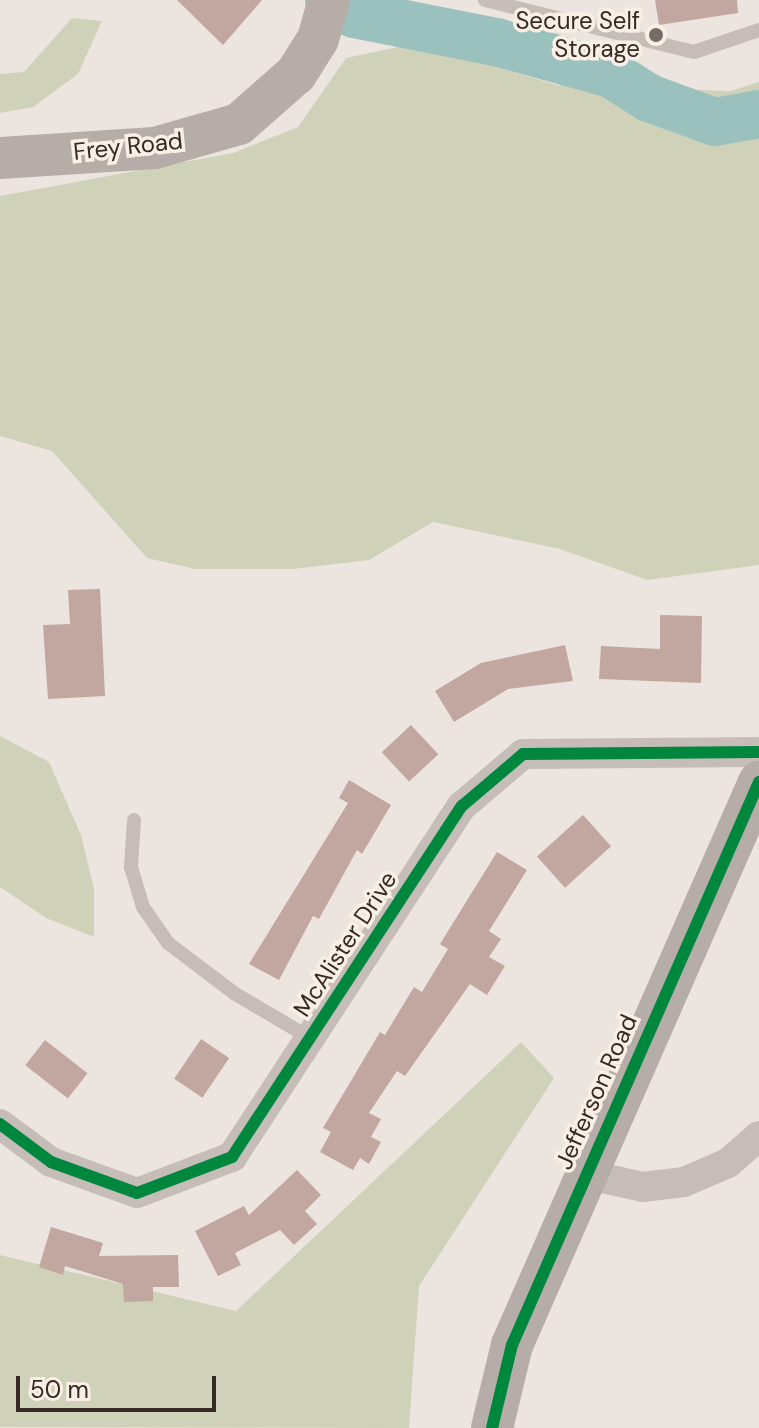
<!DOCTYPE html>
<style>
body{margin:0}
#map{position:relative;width:759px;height:1428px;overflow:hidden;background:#ece5df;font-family:"DM Sans",sans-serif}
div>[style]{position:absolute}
.green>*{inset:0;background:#cfd2b8}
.river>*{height:48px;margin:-24px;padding:0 24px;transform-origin:24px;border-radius:24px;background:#9ac1bd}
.building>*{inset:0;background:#c1a7a0;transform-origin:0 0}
.lane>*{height:14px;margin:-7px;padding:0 7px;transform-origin:7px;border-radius:7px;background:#c6bdb8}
.street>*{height:30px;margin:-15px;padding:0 15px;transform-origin:15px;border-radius:15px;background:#c6bdb8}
.secondary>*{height:42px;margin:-21px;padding:0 21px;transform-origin:21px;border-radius:21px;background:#b6ada9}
.cycleway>*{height:12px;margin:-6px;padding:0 6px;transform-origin:6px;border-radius:6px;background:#00873e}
.dots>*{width:22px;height:22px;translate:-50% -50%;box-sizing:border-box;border:4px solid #faefe5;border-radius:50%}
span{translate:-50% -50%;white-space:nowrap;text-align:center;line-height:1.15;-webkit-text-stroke:7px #faefe5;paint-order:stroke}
.poi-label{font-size:24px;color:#362a26}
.right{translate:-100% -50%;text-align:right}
.street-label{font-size:24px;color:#362a26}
.scale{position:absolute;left:16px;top:1376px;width:200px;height:36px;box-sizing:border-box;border:4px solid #362a26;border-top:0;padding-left:10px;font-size:24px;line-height:28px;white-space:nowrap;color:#362a26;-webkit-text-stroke:6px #faefe5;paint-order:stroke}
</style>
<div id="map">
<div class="green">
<div style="clip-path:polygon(72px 18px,102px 21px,78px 74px,33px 107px,0 113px,0 74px,24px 72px)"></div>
<div style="clip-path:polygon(417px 43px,557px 85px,731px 91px,759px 82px,759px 565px,647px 580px,560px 549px,433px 522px,369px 560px,293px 569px,195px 569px,147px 558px,52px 451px,0 436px,0 196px,233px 153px,298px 127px,346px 58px)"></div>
<div style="clip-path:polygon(0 736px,49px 762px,81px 835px,94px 889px,94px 937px,46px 918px,0 887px)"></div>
<div style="clip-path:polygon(521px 1042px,554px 1078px,419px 1286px,409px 1428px,0 1427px,0 1255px,236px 1311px)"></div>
</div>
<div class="river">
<div style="left:329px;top:0;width:29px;rotate:29deg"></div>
<div style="left:354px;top:14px;width:145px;rotate:11.2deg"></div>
<div style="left:496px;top:42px;width:119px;rotate:15.5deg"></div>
<div style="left:611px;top:74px;width:45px;rotate:32.3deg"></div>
<div style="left:649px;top:98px;width:70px;rotate:20deg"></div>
<div style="left:715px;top:122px;width:45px;rotate:-10.3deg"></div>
</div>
<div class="building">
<div style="clip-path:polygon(177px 0,262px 0,223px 45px)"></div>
<div style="clip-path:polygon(655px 0,737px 0,738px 13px,659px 25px)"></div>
<div style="clip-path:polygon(100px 589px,105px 696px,48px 699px,43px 625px,70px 624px,68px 590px)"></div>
<div style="clip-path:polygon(660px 615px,702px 616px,701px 683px,599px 679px,601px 646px,660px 649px)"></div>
<div style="clip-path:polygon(565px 645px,573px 681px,508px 689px,454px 722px,435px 691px,481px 663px)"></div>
<div style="left:411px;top:725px;width:40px;height:40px;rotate:47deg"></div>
<div style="clip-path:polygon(349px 780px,391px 805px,362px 854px,357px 850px,319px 919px,313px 916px,279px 980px,249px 964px,348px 803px,339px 798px)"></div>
<div style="left:583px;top:815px;width:42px;height:62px;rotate:48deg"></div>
<div style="clip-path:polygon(497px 852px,527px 870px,489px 931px,501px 939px,489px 957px,505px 966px,487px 995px,470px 984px,405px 1076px,397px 1071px,369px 1113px,381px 1119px,371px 1137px,381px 1142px,369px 1164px,360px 1158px,353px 1170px,320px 1152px,331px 1132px,323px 1128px,380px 1032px,385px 1035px,414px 987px,422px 992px,448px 949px,440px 944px)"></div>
<div style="left:201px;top:1039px;width:34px;height:48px;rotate:34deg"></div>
<div style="left:45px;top:1040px;width:54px;height:32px;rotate:38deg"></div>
<div style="clip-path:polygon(297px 1170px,321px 1195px,305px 1211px,317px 1224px,294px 1245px,280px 1230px,235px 1253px,241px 1265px,218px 1276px,195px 1231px,244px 1206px,249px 1215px)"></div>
<div style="clip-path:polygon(51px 1227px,103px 1243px,99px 1256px,178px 1255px,179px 1287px,153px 1287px,153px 1301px,124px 1302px,123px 1284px,65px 1266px,63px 1275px,39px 1267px)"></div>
</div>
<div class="lane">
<div style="left:485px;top:0;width:215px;rotate:14deg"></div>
<div style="left:694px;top:52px;width:69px;rotate:-18.7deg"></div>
<div style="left:134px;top:820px;width:47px;rotate:93.7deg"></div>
<div style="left:131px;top:867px;width:42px;rotate:73.3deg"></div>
<div style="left:143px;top:907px;width:44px;rotate:55.2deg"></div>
<div style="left:168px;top:943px;width:83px;rotate:37.1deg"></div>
<div style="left:234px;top:993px;width:88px;rotate:30.6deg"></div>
</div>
<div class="street">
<div style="left:0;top:1124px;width:64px;rotate:36.7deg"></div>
<div style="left:51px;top:1162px;width:91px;rotate:19.8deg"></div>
<div style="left:137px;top:1193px;width:102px;rotate:-20.8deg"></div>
<div style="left:232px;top:1157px;width:420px;rotate:-56.8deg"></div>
<div style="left:462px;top:806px;width:80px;rotate:-40.4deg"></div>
<div style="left:523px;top:754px;width:236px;rotate:-0.5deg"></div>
<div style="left:584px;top:1174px;width:60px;rotate:12.4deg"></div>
<div style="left:643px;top:1187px;width:41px;rotate:-7deg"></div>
<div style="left:684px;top:1182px;width:48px;rotate:-23.4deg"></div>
<div style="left:728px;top:1163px;width:41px;rotate:-41.1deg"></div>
</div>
<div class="secondary">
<div style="left:0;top:158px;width:155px;rotate:-3.7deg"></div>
<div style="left:155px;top:148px;width:87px;rotate:-15.9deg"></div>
<div style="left:239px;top:124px;width:76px;rotate:-41.3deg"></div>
<div style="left:296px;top:74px;width:41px;rotate:-57.8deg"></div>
<div style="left:318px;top:39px;width:41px;rotate:-74.2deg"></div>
<div style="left:492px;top:1428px;width:85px;rotate:-76.5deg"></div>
<div style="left:512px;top:1345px;width:615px;rotate:-66.31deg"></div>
</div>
<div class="cycleway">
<div style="left:0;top:1124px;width:64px;rotate:36.7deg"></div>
<div style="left:51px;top:1162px;width:91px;rotate:19.8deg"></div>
<div style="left:137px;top:1193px;width:102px;rotate:-20.8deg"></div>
<div style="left:232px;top:1157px;width:420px;rotate:-56.8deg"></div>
<div style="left:462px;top:806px;width:80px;rotate:-40.4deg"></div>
<div style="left:523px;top:754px;width:236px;rotate:-0.5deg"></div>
<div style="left:492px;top:1428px;width:85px;rotate:-76.5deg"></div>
<div style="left:512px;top:1345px;width:615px;rotate:-66.31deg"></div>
</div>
<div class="dots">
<div style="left:656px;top:35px;background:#766b67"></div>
</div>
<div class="poi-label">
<span class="right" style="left:640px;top:35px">Secure Self<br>Storage</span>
</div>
<div class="street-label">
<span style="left:128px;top:146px;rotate:-6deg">Frey Road</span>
<span style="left:345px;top:944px;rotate:-57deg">McAlister Drive</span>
<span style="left:596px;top:1092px;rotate:-66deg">Jefferson Road</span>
</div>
<div class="scale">50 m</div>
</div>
